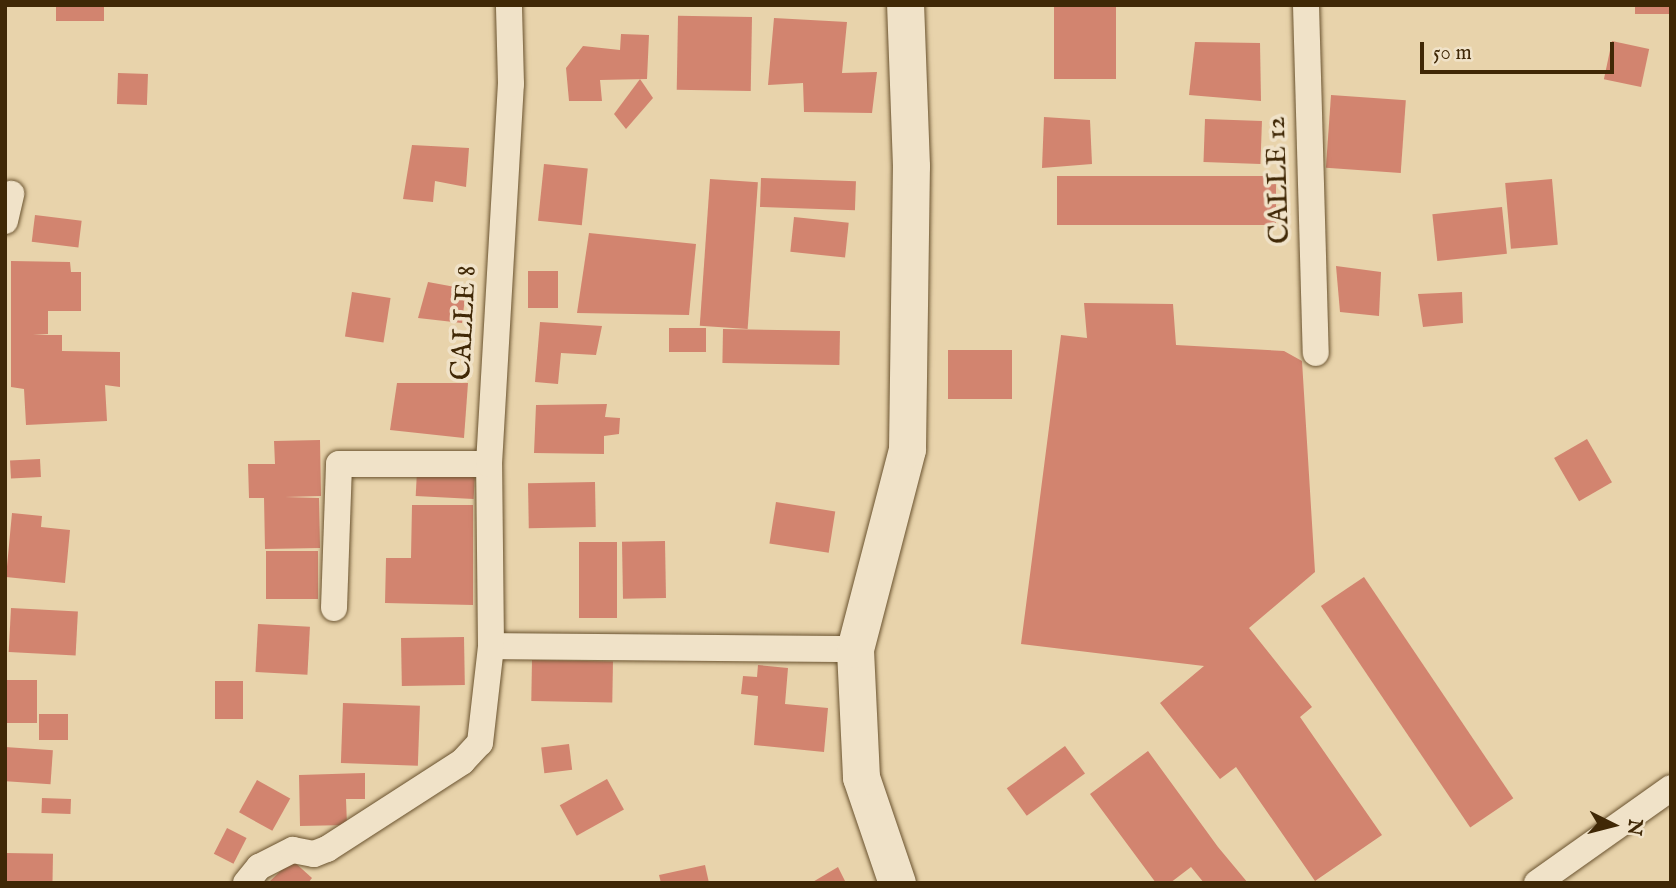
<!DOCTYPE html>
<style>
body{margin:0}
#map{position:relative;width:1676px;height:888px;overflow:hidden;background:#e8d3ab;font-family:"IM FELL English",serif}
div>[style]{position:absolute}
.building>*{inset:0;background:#d2846f;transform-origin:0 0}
.roads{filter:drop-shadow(0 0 2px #6a532f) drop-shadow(0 0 2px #6a532f)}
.street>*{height:26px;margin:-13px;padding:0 13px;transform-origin:13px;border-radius:13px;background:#f0e2c8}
.secondary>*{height:37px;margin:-18.5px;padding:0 18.5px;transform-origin:18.5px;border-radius:18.5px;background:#f0e2c8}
span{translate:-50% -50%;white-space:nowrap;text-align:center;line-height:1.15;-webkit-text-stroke:7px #f0e2c8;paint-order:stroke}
.street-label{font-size:28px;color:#402806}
.frame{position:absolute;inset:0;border:7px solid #402806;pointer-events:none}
.north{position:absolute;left:1578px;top:790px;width:70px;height:70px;-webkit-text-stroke:5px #f0e2c8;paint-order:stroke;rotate:96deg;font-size:19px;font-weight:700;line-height:28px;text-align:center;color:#402806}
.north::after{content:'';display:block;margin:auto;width:24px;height:32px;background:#402806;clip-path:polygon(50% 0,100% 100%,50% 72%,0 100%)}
.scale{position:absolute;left:1420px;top:42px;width:194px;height:32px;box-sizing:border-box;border:4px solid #402806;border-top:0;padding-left:9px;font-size:21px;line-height:24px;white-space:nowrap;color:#402806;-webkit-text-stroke:5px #f0e2c8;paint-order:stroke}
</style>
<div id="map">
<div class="building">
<div style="left:56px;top:5px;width:48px;height:16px"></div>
<div style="left:1054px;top:5px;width:62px;height:74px"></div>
<div style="left:1635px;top:5px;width:36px;height:9px"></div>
<div style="left:752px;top:17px;width:74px;height:74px;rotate:91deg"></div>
<div style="clip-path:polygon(774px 18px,847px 22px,842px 73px,877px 72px,872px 113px,804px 112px,803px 83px,768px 85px)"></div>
<div style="clip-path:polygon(621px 34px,649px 35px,647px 79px,600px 80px,602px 101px,569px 101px,566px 68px,583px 46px,620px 50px)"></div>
<div style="left:1612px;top:41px;width:38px;height:39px;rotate:12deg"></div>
<div style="clip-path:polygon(1195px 42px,1260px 43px,1261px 101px,1189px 95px)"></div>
<div style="left:118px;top:73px;width:30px;height:31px;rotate:2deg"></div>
<div style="clip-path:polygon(640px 79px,653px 98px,626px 129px,614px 114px)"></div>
<div style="left:1331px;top:95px;width:75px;height:73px;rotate:4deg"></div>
<div style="clip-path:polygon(1044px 117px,1090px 120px,1092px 164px,1042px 168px)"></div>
<div style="left:1205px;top:119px;width:57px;height:43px;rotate:2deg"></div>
<div style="clip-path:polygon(412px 145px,469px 148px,466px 187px,435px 181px,433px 202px,403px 199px)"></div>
<div style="left:544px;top:164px;width:44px;height:57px;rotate:6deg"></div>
<div style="left:1057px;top:176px;width:219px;height:49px"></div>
<div style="left:761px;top:178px;width:95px;height:29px;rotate:2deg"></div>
<div style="left:710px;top:179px;width:48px;height:147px;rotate:4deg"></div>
<div style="left:1552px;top:179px;width:66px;height:47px;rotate:85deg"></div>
<div style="left:1502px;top:207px;width:47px;height:70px;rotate:84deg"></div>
<div style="left:35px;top:215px;width:47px;height:27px;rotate:7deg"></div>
<div style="left:794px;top:217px;width:55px;height:35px;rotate:6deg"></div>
<div style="clip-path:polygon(589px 233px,696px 244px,689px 315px,577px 313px)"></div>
<div style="clip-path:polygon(11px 261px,70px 262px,71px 272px,81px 272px,81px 311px,48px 311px,48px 334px,33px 335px,62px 335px,62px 351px,120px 352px,120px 387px,105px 385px,107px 421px,26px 425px,24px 389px,11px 387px)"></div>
<div style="clip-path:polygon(1336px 266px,1381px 272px,1379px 316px,1340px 312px)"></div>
<div style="left:528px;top:271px;width:30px;height:37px"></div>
<div style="clip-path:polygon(428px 282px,466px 289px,462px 323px,418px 318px)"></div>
<div style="left:352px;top:292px;width:39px;height:45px;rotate:9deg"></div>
<div style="clip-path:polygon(1462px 292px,1463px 323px,1423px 327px,1418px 294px)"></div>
<div style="clip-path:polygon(1084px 303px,1173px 304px,1176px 345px,1284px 351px,1302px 361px,1315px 572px,1249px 628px,1312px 707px,1300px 717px,1382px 835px,1315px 881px,1236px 767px,1220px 779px,1160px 703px,1204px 666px,1021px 644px,1061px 335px,1087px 338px)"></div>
<div style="clip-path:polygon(540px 322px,602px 326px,596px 355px,561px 353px,558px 384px,535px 382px)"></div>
<div style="left:669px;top:328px;width:37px;height:24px"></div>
<div style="left:723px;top:329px;width:117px;height:34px;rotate:1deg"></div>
<div style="left:948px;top:350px;width:64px;height:49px"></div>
<div style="clip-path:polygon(397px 383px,468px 383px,464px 438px,390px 430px)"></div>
<div style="clip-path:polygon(607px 404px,605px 417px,620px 418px,619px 434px,604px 436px,604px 454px,534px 453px,536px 405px)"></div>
<div style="left:1587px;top:439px;width:50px;height:38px;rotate:60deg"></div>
<div style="clip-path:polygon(320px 440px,321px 496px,285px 497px,319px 498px,320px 548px,265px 549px,264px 498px,249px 498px,248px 464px,275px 464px,274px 441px)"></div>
<div style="left:40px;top:459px;width:18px;height:30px;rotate:87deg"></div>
<div style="left:417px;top:471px;width:58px;height:25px;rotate:3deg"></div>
<div style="left:595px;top:482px;width:45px;height:67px;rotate:89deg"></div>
<div style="left:776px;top:502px;width:60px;height:42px;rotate:9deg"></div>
<div style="clip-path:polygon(412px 505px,473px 505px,473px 605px,385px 603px,386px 558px,411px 558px)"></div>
<div style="clip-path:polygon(12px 513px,42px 516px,41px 527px,70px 530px,65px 583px,6px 577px)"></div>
<div style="left:665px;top:541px;width:57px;height:43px;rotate:89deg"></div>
<div style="left:579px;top:542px;width:38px;height:76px"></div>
<div style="left:266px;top:551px;width:52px;height:48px"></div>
<div style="left:1364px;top:577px;width:267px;height:52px;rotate:56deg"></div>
<div style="left:11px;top:608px;width:67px;height:44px;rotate:3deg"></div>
<div style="left:258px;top:624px;width:52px;height:48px;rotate:3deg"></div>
<div style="left:464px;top:637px;width:48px;height:63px;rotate:89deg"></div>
<div style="left:532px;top:660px;width:81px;height:41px;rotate:1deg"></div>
<div style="clip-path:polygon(758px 665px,788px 668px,785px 704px,828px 708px,824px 752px,754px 745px,758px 696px,741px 694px,743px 676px,757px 677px)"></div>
<div style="left:5px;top:680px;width:32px;height:43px"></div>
<div style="left:215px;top:681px;width:28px;height:38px"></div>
<div style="left:343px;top:703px;width:77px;height:60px;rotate:2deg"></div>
<div style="left:39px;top:714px;width:29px;height:26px"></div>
<div style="left:569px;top:744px;width:26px;height:28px;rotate:83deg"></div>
<div style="left:1065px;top:746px;width:34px;height:72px;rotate:54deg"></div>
<div style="left:5px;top:747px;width:48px;height:34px;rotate:4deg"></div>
<div style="clip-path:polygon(1148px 751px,1218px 847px,1248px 883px,1204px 883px,1191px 867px,1170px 883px,1156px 883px,1090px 794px)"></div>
<div style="clip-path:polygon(365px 773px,365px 799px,346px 799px,347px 825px,300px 826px,299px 775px)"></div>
<div style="left:607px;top:779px;width:35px;height:54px;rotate:61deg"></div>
<div style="left:257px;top:780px;width:38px;height:37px;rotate:29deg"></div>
<div style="left:42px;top:798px;width:29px;height:15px;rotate:2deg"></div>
<div style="left:227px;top:828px;width:22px;height:29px;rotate:27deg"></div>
<div style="left:5px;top:853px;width:48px;height:30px;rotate:1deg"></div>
<div style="clip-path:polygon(292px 860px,312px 878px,308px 883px,268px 883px)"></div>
<div style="clip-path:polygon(705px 865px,709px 883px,661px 883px,659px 875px)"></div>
<div style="clip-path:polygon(838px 867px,846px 883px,811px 883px)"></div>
</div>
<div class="roads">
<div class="street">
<div style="left:1306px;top:5px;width:348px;rotate:88.4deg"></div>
<div style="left:5px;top:221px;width:28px;rotate:-77deg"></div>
<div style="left:334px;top:608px;width:144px;rotate:-88deg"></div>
<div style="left:339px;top:464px;width:150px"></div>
<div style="left:491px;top:646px;width:364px;rotate:0.5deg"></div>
<div style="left:246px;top:883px;width:21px;rotate:-51deg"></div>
<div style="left:259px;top:867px;width:38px;rotate:-27deg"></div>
<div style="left:293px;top:850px;width:21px;rotate:11deg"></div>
<div style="left:314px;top:854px;width:14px;rotate:-21deg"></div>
<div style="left:327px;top:849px;width:161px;rotate:-32.8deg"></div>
<div style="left:462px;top:762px;width:26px;rotate:-47deg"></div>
<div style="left:480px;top:743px;width:98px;rotate:-83.5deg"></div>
<div style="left:491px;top:646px;width:182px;rotate:-90.6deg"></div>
<div style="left:489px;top:464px;width:381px;rotate:-86.7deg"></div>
<div style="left:511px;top:84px;width:79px;rotate:-91.5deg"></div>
<div style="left:1537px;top:883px;width:164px;rotate:-35.3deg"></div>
</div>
<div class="secondary">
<div style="left:897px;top:883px;width:112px;rotate:-108.8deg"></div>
<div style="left:861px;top:777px;width:128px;rotate:-92.7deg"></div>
<div style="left:855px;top:649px;width:207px;rotate:-75.4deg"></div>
<div style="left:907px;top:449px;width:283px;rotate:-89.2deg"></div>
<div style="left:911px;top:166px;width:161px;rotate:-92.1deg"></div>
</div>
</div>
<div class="street-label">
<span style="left:1279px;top:180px;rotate:-92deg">CALLE 12</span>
<span style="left:465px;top:323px;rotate:-87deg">CALLE 8</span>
</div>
<div class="frame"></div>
<div class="north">N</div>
<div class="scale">50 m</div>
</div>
